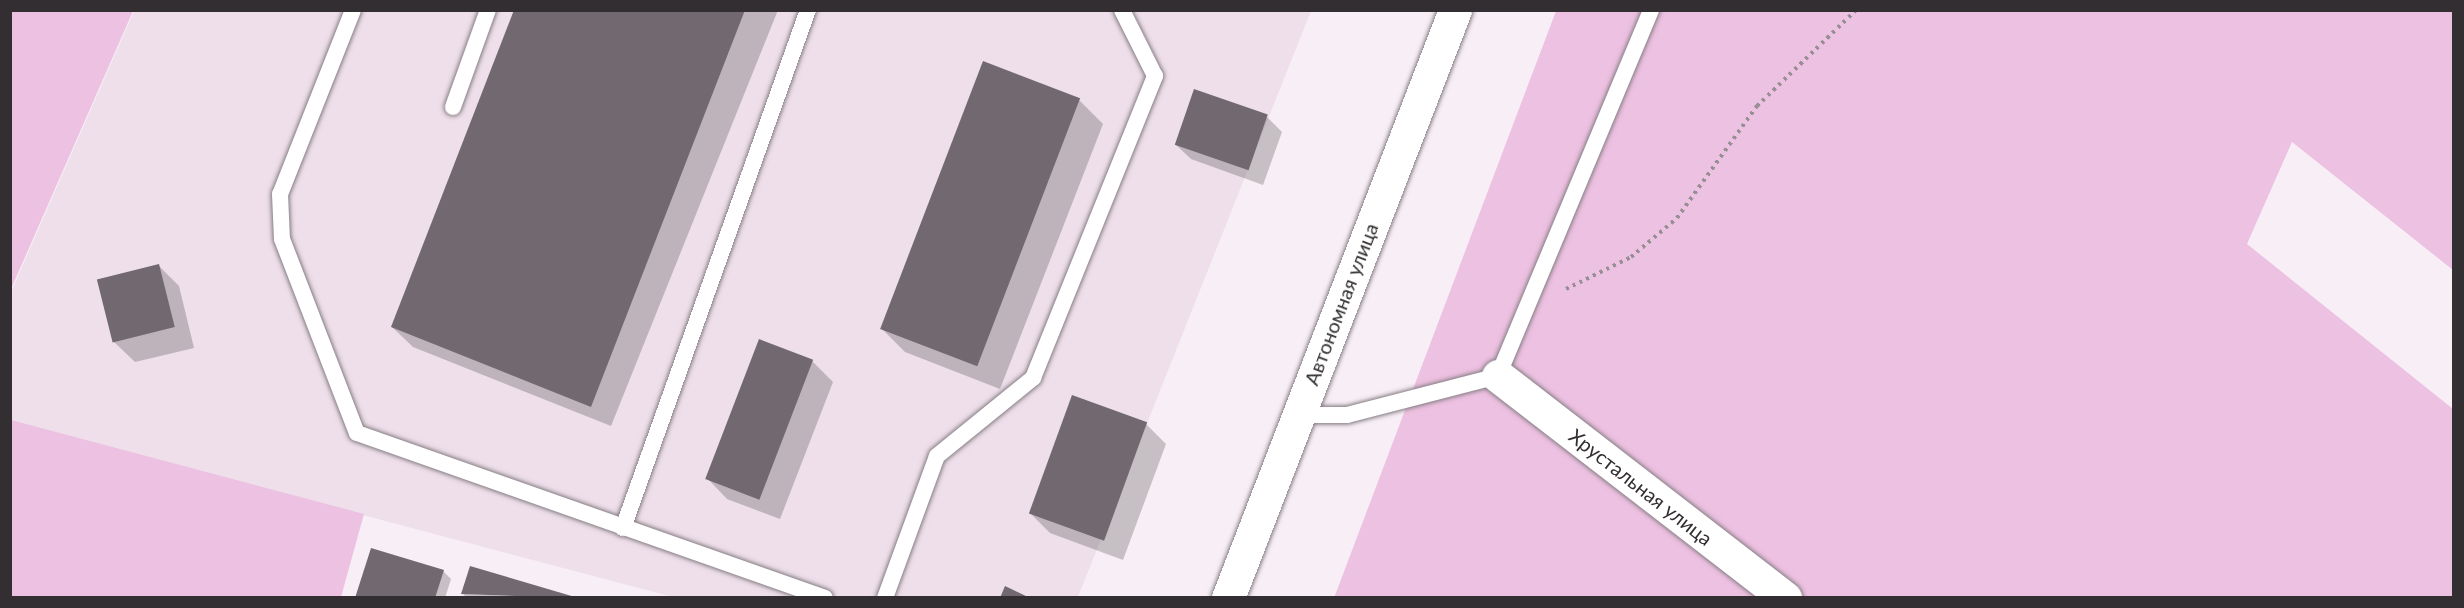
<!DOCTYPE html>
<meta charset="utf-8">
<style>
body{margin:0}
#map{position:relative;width:2464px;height:608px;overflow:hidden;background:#f8eff6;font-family:Lato,sans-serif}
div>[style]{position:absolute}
.built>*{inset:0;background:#eedfea}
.green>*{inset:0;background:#edc1e1}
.shadow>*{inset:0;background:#0003}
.building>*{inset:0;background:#71696f;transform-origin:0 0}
.path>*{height:4px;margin-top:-2px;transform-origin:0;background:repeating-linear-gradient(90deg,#968f94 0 3px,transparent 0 7.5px)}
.roads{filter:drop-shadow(0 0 2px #867e84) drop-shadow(0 0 2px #867e84)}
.service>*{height:16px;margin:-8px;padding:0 8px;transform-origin:8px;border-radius:8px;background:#fff}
.minor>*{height:33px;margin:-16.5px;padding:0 16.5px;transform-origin:16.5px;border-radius:16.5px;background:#fff}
span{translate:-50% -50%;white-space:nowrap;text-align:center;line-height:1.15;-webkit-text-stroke:6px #fff;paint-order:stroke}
.street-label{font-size:20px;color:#322e31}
.frame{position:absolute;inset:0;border:12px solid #322e31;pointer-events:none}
</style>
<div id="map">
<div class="built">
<div style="clip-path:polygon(134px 11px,1311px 11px,1078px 597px,673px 597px,11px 422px,11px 292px)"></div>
</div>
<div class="green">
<div style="clip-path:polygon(11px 10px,133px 11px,11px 289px,10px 11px)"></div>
<div style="clip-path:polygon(1556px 11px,2453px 11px,2453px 270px,2292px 142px,2247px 244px,2453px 409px,2453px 597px,1334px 598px)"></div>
<div style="clip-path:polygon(11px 420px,364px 514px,341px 597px,11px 597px)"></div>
</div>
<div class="shadow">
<div style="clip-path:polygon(516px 10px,778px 10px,611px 426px,413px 347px,392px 327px)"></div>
<div style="clip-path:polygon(1079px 100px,1103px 124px,1000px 389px,905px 352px,881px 328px)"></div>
<div style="clip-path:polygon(1267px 117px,1282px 132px,1263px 185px,1191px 159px,1175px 144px)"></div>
<div style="clip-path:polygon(159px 266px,179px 286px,194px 348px,135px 362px,114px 342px)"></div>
<div style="clip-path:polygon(812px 361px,833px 382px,780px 519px,727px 499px,707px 478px)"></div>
<div style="clip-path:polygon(1146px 424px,1166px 444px,1123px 560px,1050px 533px,1030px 513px)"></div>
<div style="clip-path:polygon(443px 571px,451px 579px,445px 598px,357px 598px)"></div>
<div style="clip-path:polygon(463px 594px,572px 598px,467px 598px)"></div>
</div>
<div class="building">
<div style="clip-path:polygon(514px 10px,745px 10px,591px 407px,391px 327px)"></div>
<div style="left:983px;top:61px;width:104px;height:287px;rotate:21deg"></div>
<div style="left:1194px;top:89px;width:78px;height:59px;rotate:19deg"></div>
<div style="left:159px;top:264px;width:65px;height:64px;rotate:76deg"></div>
<div style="left:759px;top:339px;width:58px;height:150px;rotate:21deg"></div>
<div style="left:1072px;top:395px;width:80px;height:126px;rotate:20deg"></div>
<div style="clip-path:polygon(371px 548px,444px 570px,435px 598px,355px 598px)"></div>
<div style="clip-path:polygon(470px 566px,575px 597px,575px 598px,461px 594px)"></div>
<div style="clip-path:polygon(1005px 586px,1030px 598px,1000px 598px)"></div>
</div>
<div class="path">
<div style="left:1566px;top:289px;width:72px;rotate:-26.2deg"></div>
<div style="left:1631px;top:257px;width:60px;rotate:-40.3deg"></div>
<div style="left:1677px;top:218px;width:138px;rotate:-54.5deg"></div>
<div style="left:1757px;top:106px;width:138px;rotate:-44.1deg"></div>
</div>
<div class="roads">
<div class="service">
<div style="left:353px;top:10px;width:198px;rotate:111.6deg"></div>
<div style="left:280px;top:194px;width:45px;rotate:87.5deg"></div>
<div style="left:282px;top:239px;width:208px;rotate:68.9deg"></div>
<div style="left:357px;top:433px;width:496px;rotate:19.4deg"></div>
<div style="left:453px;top:107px;width:103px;rotate:-70.2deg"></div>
<div style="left:1298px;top:415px;width:49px"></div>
<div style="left:1347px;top:415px;width:156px;rotate:-14.5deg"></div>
<div style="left:1498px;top:376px;width:397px;rotate:-67.3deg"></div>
<div style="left:623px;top:528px;width:550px;rotate:-70.35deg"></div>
<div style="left:885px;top:598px;width:151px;rotate:-69.9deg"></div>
<div style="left:937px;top:456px;width:124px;rotate:-39.1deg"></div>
<div style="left:1033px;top:378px;width:326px;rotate:-68deg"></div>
<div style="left:1155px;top:76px;width:74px;rotate:-116.6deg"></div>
</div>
<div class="minor">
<div style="left:1498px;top:376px;width:363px;rotate:37.7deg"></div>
<div style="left:1228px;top:598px;width:630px;rotate:-68.89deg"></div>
</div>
</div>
<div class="street-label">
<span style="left:1341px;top:304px;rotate:-69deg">Автономная улица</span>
<span style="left:1641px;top:487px;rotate:38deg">Хрустальная улица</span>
</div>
<div class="frame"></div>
</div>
